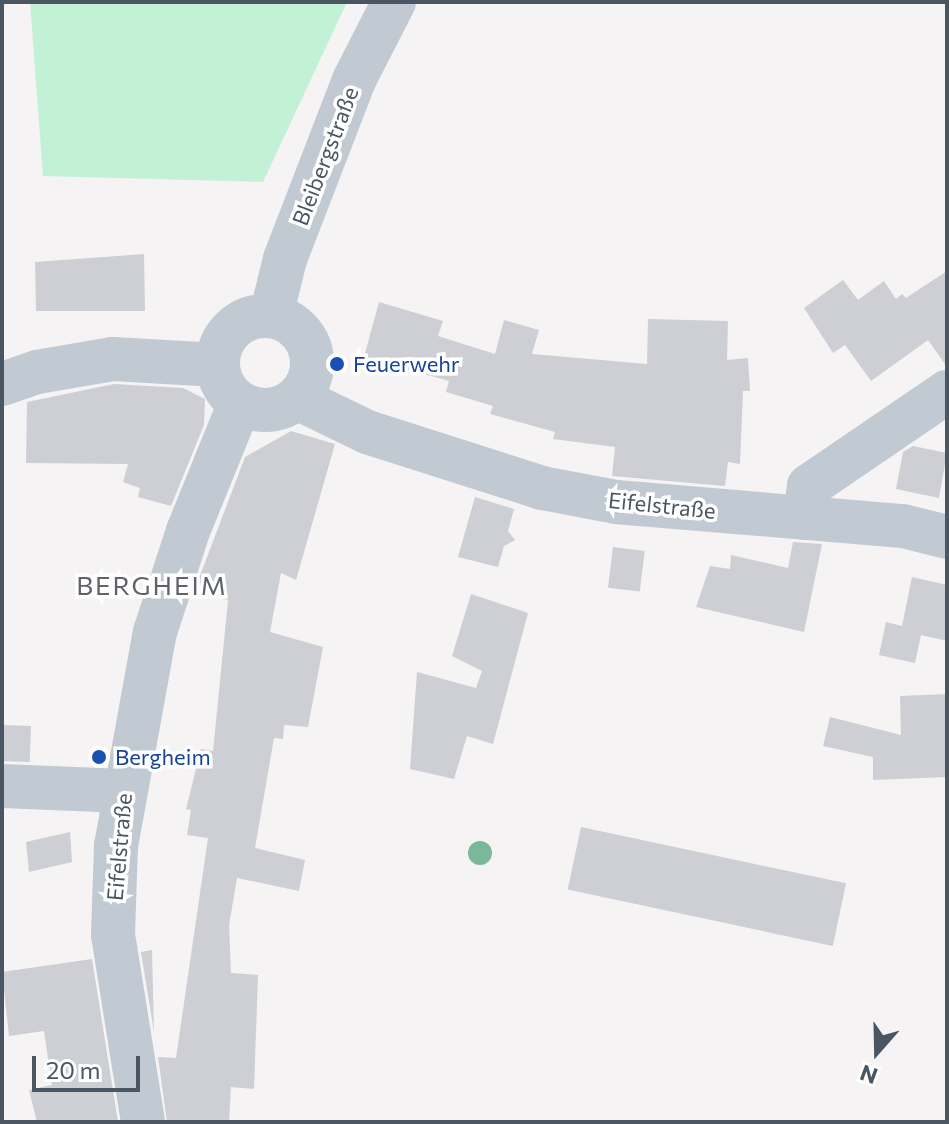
<!DOCTYPE html>
<meta charset="utf-8">
<style>
body{margin:0}
#map{position:relative;width:949px;height:1124px;overflow:hidden;background:#f5f3f3;font-family:Commissioner,sans-serif}
div>[style]{position:absolute}
.green>*{inset:0;background:#c3f1d5}
.building>*{inset:0;background:#cdcfd5;transform-origin:0 0}
.minor>*{height:44px;margin:-22px;padding:0 22px;transform-origin:22px;border-radius:22px;background:#c1cad2}
.minor>.ring{margin:-22px;padding:0;box-sizing:content-box;background:none;border:44px solid #c1cad2;border-radius:50%}
.trees>*{width:24px;height:24px;margin:-12px;border-radius:50%;background:#7bb799}
.dots>*{width:22px;height:22px;translate:-50% -50%;box-sizing:border-box;border:4px solid #fff;border-radius:50%}
span{translate:-50% -50%;white-space:nowrap;text-align:center;line-height:1.15;-webkit-text-stroke:7px #fff;paint-order:stroke}
.street-label{font-size:22px;color:#4a5661}
.transit-label{font-size:22px;color:#164399}
.left{translate:0 -50%;text-align:left}
.quarter-label{font-size:26px;color:#5f6368;letter-spacing:2px}
.frame{position:absolute;inset:0;border:4px solid #4a5661;pointer-events:none}
.north{position:absolute;left:837px;top:1012px;width:80px;height:80px;-webkit-text-stroke:6px #fff;paint-order:stroke;rotate:200deg;font-size:22px;font-weight:700;line-height:32px;text-align:center;color:#4a5661}
.north::after{content:'';display:block;margin:auto;width:28px;height:36px;background:#4a5661;clip-path:polygon(50% 0,100% 100%,50% 72%,0 100%)}
.scale{position:absolute;left:32px;top:1056px;width:108px;height:36px;box-sizing:border-box;border:4px solid #4a5661;border-top:0;padding-left:10px;font-size:24px;line-height:28px;white-space:nowrap;color:#4a5661;-webkit-text-stroke:6px #fff;paint-order:stroke}
</style>
<div id="map">
<div class="green">
<div style="clip-path:polygon(30px 2px,347px 2px,263px 182px,43px 176px)"></div>
</div>
<div class="building">
<div style="clip-path:polygon(144px 254px,145px 311px,36px 311px,35px 262px)"></div>
<div style="clip-path:polygon(947px 271px,947px 367px,928px 340px,871px 381px,845px 345px,833px 353px,804px 308px,843px 280px,858px 300px,884px 281px,896px 299px,902px 294px,906px 298px)"></div>
<div style="clip-path:polygon(379px 302px,443px 321px,438px 336px,495px 354px,504px 320px,539px 330px,532px 354px,647px 364px,648px 319px,728px 321px,727px 360px,748px 358px,750px 391px,743px 391px,740px 464px,728px 462px,725px 486px,612px 476px,615px 447px,553px 439px,555px 432px,490px 414px,493px 406px,446px 392px,449px 381px,364px 357px)"></div>
<div style="clip-path:polygon(114px 384px,183px 388px,205px 399px,204px 425px,171px 506px,138px 497px,140px 488px,123px 482px,128px 464px,26px 463px,27px 402px)"></div>
<div style="clip-path:polygon(291px 431px,335px 444px,296px 580px,281px 573px,270px 632px,323px 647px,308px 727px,284px 725px,283px 739px,274px 738px,255px 848px,305px 860px,299px 891px,237px 878px,229px 925px,231px 973px,258px 975px,254px 1089px,231px 1087px,229px 1122px,167px 1122px,158px 1057px,176px 1058px,208px 838px,187px 835px,191px 810px,186px 809px,201px 749px,213px 751px,228px 600px,195px 589px,245px 457px)"></div>
<div style="clip-path:polygon(913px 446px,947px 453px,939px 498px,896px 489px,903px 452px)"></div>
<div style="clip-path:polygon(475px 497px,514px 509px,508px 531px,515px 540px,504px 546px,498px 567px,458px 557px)"></div>
<div style="clip-path:polygon(793px 542px,822px 544px,804px 632px,696px 607px,710px 566px,730px 569px,731px 555px,788px 568px)"></div>
<div style="left:613px;top:547px;width:32px;height:41px;rotate:7deg"></div>
<div style="clip-path:polygon(912px 577px,947px 585px,947px 641px,921px 635px,915px 663px,879px 655px,886px 622px,902px 626px)"></div>
<div style="clip-path:polygon(471px 594px,528px 613px,493px 744px,467px 736px,454px 779px,410px 769px,417px 672px,476px 688px,482px 671px,452px 656px)"></div>
<div style="clip-path:polygon(947px 694px,947px 777px,873px 780px,873px 757px,823px 746px,830px 717px,901px 735px,900px 696px)"></div>
<div style="left:2px;top:725px;width:29px;height:36px;rotate:2deg"></div>
<div style="left:581px;top:827px;width:271px;height:64px;rotate:12deg"></div>
<div style="clip-path:polygon(70px 832px,72px 862px,29px 872px,26px 842px)"></div>
<div style="clip-path:polygon(152px 950px,154px 1032px,141px 952px)"></div>
<div style="clip-path:polygon(92px 959px,118px 1122px,37px 1122px,29px 1090px,52px 1085px,44px 1031px,9px 1036px,2px 972px)"></div>
</div>
<div class="minor">
<div style="left:271px;top:316px;width:59px;rotate:-76.2deg"></div>
<div style="left:285px;top:259px;width:192px;rotate:-68.9deg"></div>
<div style="left:354px;top:80px;width:88px;rotate:-62.9deg"></div>
<div class="ring" style="left:218px;top:316px;width:50px;height:50px"></div>
<div style="left:2px;top:384px;width:37px;rotate:-19deg"></div>
<div style="left:37px;top:372px;width:77px;rotate:-9.7deg"></div>
<div style="left:113px;top:359px;width:105px;rotate:3.3deg"></div>
<div style="left:297px;top:398px;width:78px;rotate:25.9deg"></div>
<div style="left:367px;top:432px;width:184px;rotate:17.7deg"></div>
<div style="left:542px;top:488px;width:75px;rotate:10.7deg"></div>
<div style="left:616px;top:502px;width:288px;rotate:4.8deg"></div>
<div style="left:903px;top:526px;width:45px;rotate:14deg"></div>
<div style="left:805px;top:518px;width:32px;rotate:-83deg"></div>
<div style="left:809px;top:486px;width:167px;rotate:-34.3deg"></div>
<div style="left:2px;top:786px;width:122px;rotate:2.3deg"></div>
<div style="left:143px;top:1122px;width:189px;rotate:-99.1deg"></div>
<div style="left:113px;top:935px;width:89px;rotate:-88.1deg"></div>
<div style="left:116px;top:846px;width:218px;rotate:-79.7deg"></div>
<div style="left:155px;top:632px;width:106px;rotate:-71.9deg"></div>
<div style="left:188px;top:531px;width:138px;rotate:-67.9deg"></div>
</div>
<div class="trees">
<div style="left:480px;top:853px"></div>
</div>
<div class="dots">
<div style="left:337px;top:364px;background:#1a4fb4"></div>
<div style="left:99px;top:757px;background:#1a4fb4"></div>
</div>
<div class="street-label">
<span style="left:325px;top:156px;rotate:-69deg">Bleibergstraße</span>
<span style="left:662px;top:505px;rotate:6deg">Eifelstraße</span>
<span style="left:119px;top:847px;rotate:-85deg">Eifelstraße</span>
</div>
<div class="transit-label">
<span class="left" style="left:353px;top:364px">Feuerwehr</span>
<span class="left" style="left:115px;top:757px">Bergheim</span>
</div>
<div class="quarter-label">
<span style="left:152px;top:585px">BERGHEIM</span>
</div>
<div class="frame"></div>
<div class="north">N</div>
<div class="scale">20 m</div>
</div>
